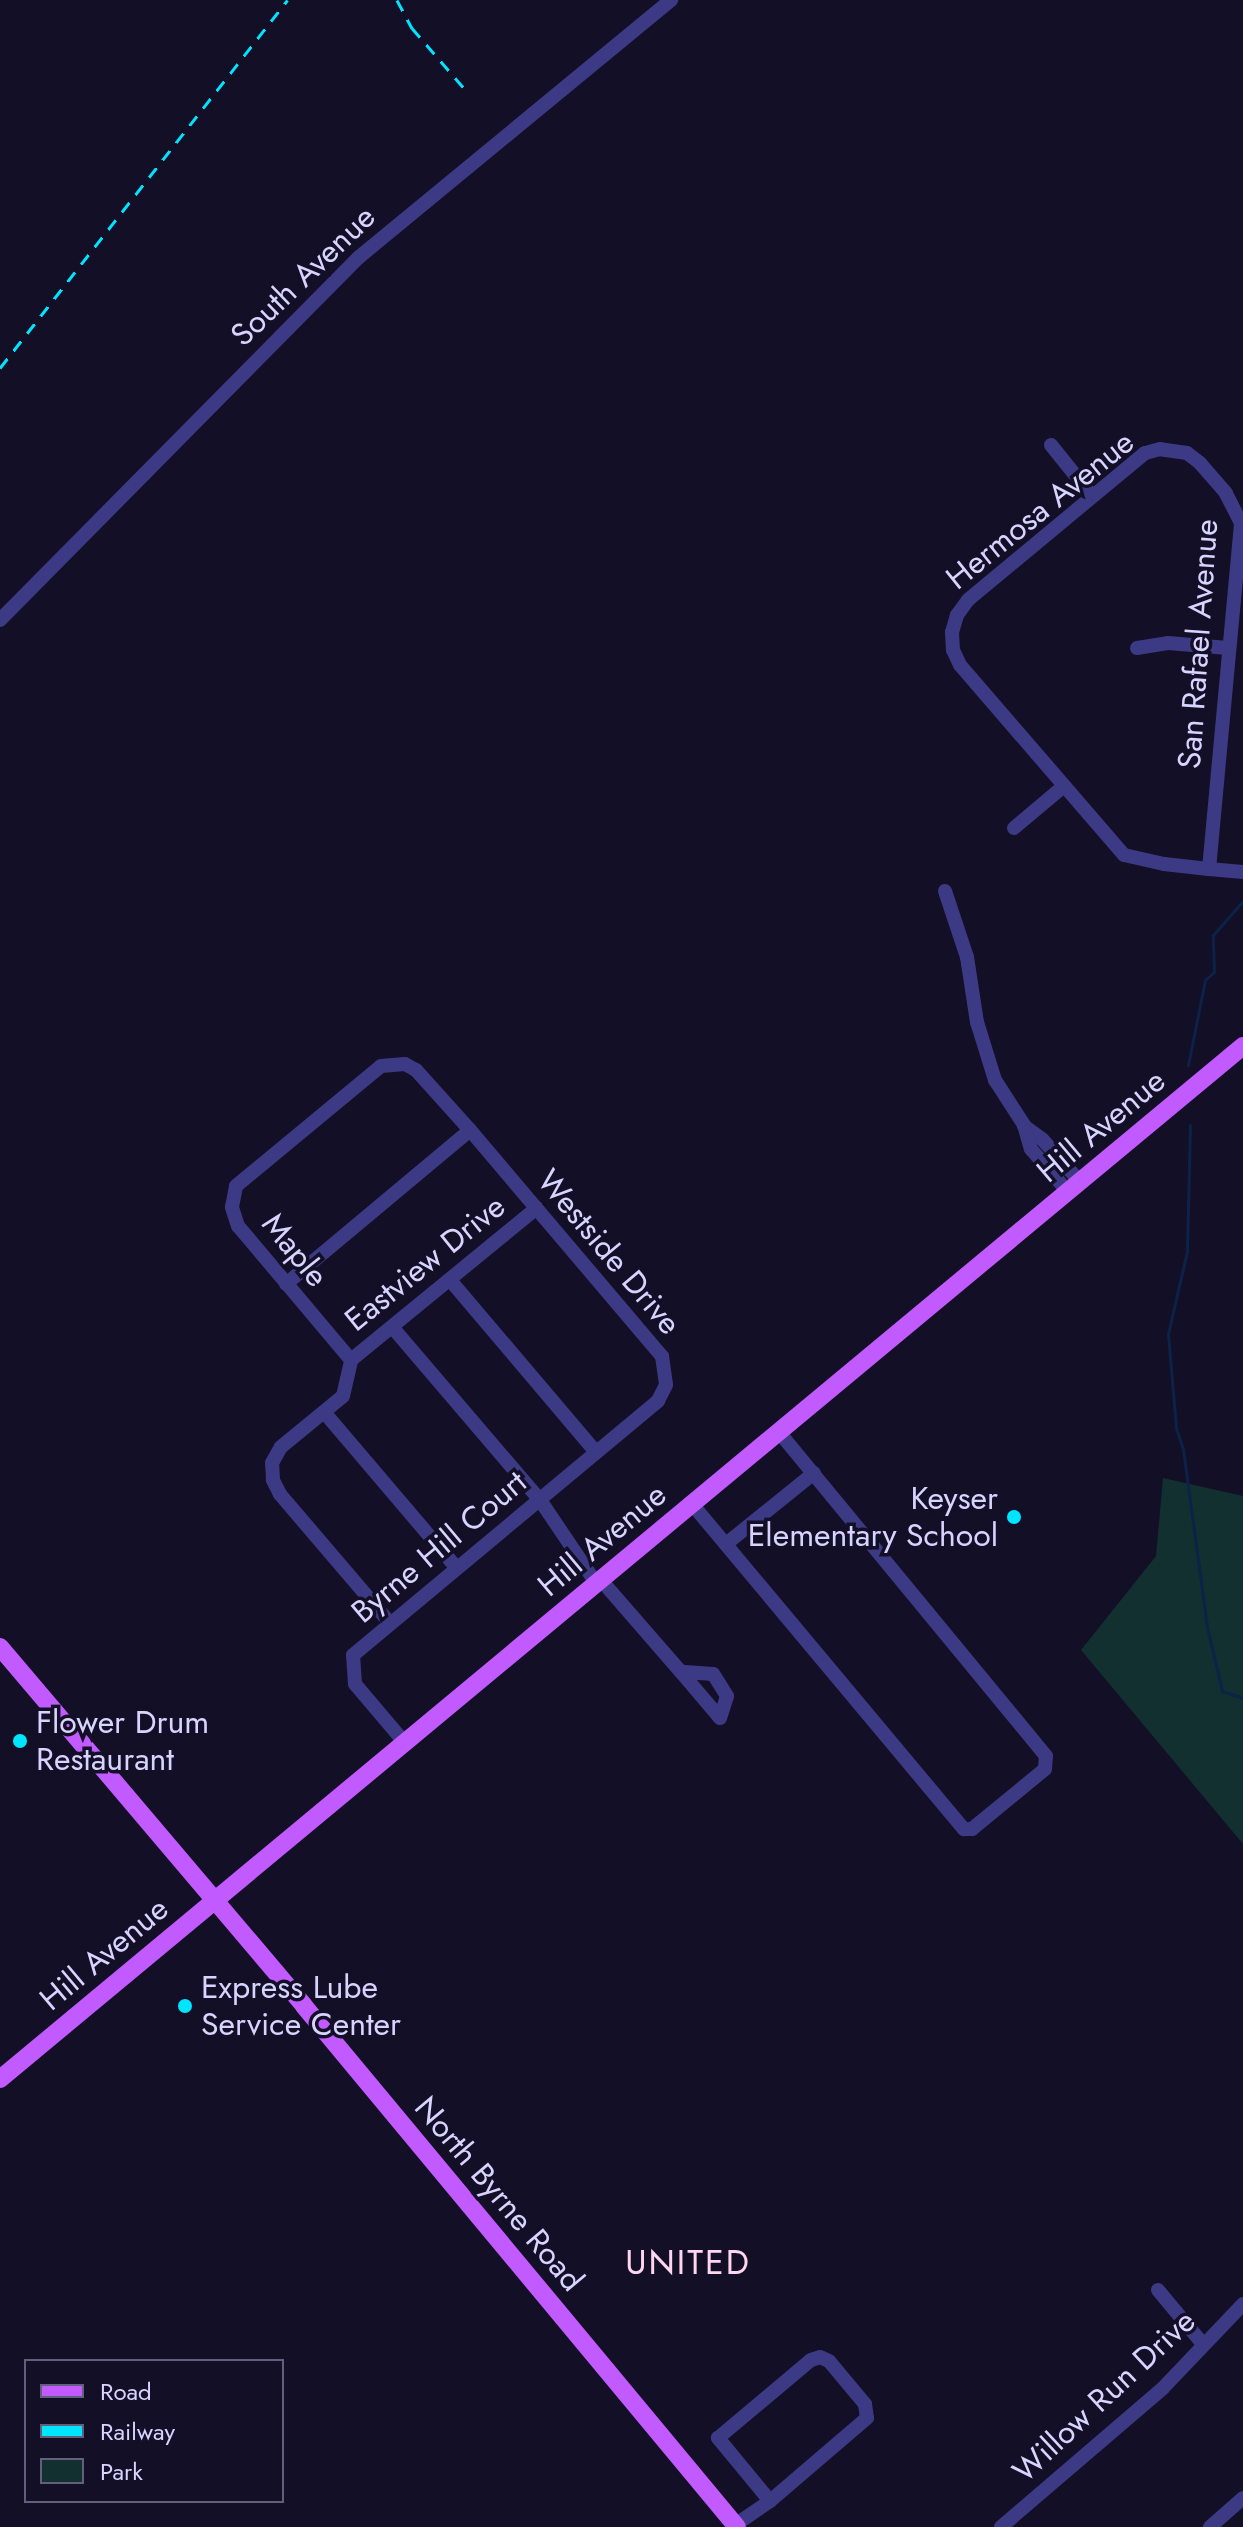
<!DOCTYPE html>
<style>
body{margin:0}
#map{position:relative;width:1243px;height:2527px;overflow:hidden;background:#130f26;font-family:Jost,sans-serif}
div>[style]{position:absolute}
.green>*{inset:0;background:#12302f}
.stream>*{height:3px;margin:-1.5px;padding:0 1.5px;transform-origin:1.5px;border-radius:1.5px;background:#0c2248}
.minor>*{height:14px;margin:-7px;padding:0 7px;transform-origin:7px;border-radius:7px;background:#3d3a85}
.major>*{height:18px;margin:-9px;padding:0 9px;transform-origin:9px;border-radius:9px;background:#c25bff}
.rail>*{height:3px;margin-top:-1.5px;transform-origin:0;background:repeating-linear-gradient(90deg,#00e5ff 0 12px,transparent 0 22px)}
.dots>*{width:22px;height:22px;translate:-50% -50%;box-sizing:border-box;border:4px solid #130f26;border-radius:50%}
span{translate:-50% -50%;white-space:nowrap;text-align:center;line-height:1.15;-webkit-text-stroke:7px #130f26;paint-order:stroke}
.street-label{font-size:32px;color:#d9d4ff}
.poi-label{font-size:32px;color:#d9d4ff}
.right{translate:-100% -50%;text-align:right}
.left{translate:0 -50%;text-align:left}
.neighbourhood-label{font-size:34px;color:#ffd6f0;letter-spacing:2px}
.legend{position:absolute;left:24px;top:2359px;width:260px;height:144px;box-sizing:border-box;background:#130f26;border:2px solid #625e7d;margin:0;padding:10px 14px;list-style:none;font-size:24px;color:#d9d4ff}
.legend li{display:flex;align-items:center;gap:16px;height:40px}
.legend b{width:40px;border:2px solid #625e7d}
</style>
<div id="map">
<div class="green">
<div style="clip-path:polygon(1163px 1478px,1243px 1496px,1243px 1844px,1081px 1650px,1156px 1556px)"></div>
</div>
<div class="stream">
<div style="left:1188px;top:1065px;width:87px;rotate:-78.7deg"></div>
<div style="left:1205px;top:980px;width:12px;rotate:-42deg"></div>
<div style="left:1214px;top:972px;width:37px;rotate:-92deg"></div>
<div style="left:1213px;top:935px;width:45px;rotate:-48.6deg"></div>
<div style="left:1190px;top:1125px;width:126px;rotate:91.4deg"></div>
<div style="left:1187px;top:1251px;width:85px;rotate:102.9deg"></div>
<div style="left:1168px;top:1334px;width:94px;rotate:85.1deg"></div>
<div style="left:1176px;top:1428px;width:22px;rotate:72deg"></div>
<div style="left:1183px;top:1449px;width:180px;rotate:82.3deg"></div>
<div style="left:1207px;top:1627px;width:66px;rotate:76.8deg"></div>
<div style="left:1222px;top:1691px;width:22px;rotate:18deg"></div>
</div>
<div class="minor">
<div style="left:1051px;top:445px;width:65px;rotate:51.2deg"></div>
<div style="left:0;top:620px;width:509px;rotate:-45.32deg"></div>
<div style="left:358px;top:258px;width:406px;rotate:-39.5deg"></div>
<div style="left:1137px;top:648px;width:31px;rotate:-9deg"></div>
<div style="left:1168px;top:643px;width:60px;rotate:4.8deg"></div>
<div style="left:1014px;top:828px;width:65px;rotate:-40deg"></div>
<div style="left:1209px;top:869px;width:347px;rotate:-84.7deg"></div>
<div style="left:1241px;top:523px;width:34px;rotate:-117deg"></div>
<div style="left:1226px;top:493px;width:40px;rotate:-131deg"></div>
<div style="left:1200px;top:463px;width:16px;rotate:-142deg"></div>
<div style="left:1187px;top:453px;width:27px;rotate:-172deg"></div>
<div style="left:1160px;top:449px;width:16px;rotate:165deg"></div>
<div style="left:1145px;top:453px;width:230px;rotate:140.3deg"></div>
<div style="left:968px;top:600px;width:19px;rotate:126deg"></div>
<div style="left:957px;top:615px;width:18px;rotate:106deg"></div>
<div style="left:952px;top:632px;width:18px;rotate:87deg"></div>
<div style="left:953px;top:650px;width:17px;rotate:65deg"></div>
<div style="left:960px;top:665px;width:251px;rotate:49.2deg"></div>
<div style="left:1124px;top:855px;width:41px;rotate:12.7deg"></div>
<div style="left:1164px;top:864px;width:45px;rotate:6.3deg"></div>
<div style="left:1209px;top:869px;width:34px;rotate:5deg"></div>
<div style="left:945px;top:891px;width:70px;rotate:71.6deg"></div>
<div style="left:967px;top:957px;width:66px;rotate:81.3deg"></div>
<div style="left:977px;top:1022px;width:61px;rotate:72.8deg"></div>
<div style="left:995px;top:1080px;width:54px;rotate:57.2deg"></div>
<div style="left:1024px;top:1125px;width:25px;rotate:74deg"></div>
<div style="left:1031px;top:1149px;width:57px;rotate:49.3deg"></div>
<div style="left:1024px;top:1126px;width:22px;rotate:36deg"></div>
<div style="left:1042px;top:1139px;width:57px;rotate:48.5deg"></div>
<div style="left:450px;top:1280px;width:226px;rotate:49.7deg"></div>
<div style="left:286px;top:1284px;width:240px;rotate:-39.9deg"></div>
<div style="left:393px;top:1328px;width:226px;rotate:49.5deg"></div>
<div style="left:540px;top:1500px;width:100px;rotate:56deg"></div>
<div style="left:351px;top:1360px;width:175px;rotate:-130.1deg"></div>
<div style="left:238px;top:1226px;width:20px;rotate:-108deg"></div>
<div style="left:232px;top:1207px;width:21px;rotate:-79deg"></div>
<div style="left:236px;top:1186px;width:188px;rotate:-39.6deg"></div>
<div style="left:381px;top:1066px;width:24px;rotate:-5deg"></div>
<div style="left:405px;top:1064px;width:13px;rotate:29deg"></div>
<div style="left:416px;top:1070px;width:81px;rotate:48deg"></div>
<div style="left:470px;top:1130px;width:297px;rotate:49.7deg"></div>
<div style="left:662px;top:1356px;width:29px;rotate:82deg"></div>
<div style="left:666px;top:1385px;width:18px;rotate:117deg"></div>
<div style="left:658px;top:1401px;width:397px;rotate:140.2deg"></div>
<div style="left:353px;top:1655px;width:29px;rotate:86deg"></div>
<div style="left:355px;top:1684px;width:77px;rotate:49.7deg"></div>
<div style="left:324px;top:1412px;width:204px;rotate:49.6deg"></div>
<div style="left:692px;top:1504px;width:424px;rotate:50.1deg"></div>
<div style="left:964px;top:1829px;width:8px"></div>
<div style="left:972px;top:1829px;width:94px;rotate:-39.4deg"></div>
<div style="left:1045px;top:1769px;width:13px;rotate:-86deg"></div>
<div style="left:1046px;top:1756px;width:420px;rotate:-129.5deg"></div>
<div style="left:726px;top:1544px;width:113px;rotate:-38.9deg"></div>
<div style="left:601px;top:1580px;width:122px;rotate:49deg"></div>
<div style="left:681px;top:1672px;width:60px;rotate:49.7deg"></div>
<div style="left:720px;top:1718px;width:23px;rotate:-72deg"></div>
<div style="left:727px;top:1696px;width:26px;rotate:-122deg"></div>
<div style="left:713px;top:1674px;width:32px;rotate:-176deg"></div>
<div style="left:390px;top:1623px;width:170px;rotate:-130.5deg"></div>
<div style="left:280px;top:1494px;width:16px;rotate:-117deg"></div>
<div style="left:273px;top:1480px;width:17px;rotate:-93deg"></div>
<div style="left:272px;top:1463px;width:18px;rotate:-61deg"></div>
<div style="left:281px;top:1447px;width:80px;rotate:-39.4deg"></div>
<div style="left:343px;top:1396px;width:37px;rotate:-77deg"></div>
<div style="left:351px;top:1360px;width:240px;rotate:-39.3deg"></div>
<div style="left:1158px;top:2290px;width:69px;rotate:50.3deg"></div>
<div style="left:820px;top:2357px;width:10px;rotate:24deg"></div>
<div style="left:829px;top:2361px;width:56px;rotate:50.1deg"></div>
<div style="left:865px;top:2404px;width:14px;rotate:82deg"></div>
<div style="left:867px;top:2418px;width:128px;rotate:139.4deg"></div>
<div style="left:770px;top:2501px;width:82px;rotate:-129.5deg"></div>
<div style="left:718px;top:2438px;width:121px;rotate:-40deg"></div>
<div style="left:811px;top:2360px;width:9px;rotate:-18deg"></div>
<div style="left:735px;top:2525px;width:42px;rotate:-34.4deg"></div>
<div style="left:1001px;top:2527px;width:213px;rotate:-40.6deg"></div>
<div style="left:1163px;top:2388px;width:116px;rotate:-46.4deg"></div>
<div style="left:1210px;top:2527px;width:44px;rotate:-41.3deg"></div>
</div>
<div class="major">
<div style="left:0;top:1647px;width:470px;rotate:49.7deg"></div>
<div style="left:304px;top:2006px;width:677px;rotate:50.27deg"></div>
<div style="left:0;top:2079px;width:1616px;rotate:-39.73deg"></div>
</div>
<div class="rail">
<div style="left:397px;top:0;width:32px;rotate:62deg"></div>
<div style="left:412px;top:28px;width:79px;rotate:49.1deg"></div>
<div style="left:0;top:368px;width:467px;rotate:-52deg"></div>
</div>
<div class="dots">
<div style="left:1014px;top:1517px;background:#00e5ff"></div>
<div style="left:20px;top:1741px;background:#00e5ff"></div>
<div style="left:185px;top:2006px;background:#00e5ff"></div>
</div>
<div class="street-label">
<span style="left:303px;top:276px;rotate:-44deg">South Avenue</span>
<span style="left:1040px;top:510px;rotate:-39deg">Hermosa Avenue</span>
<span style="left:1198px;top:644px;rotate:-86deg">San Rafael Avenue</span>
<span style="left:1101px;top:1126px;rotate:-40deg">Hill Avenue</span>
<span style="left:295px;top:1250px;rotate:51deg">Maple</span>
<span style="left:609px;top:1252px;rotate:50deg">Westside Drive</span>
<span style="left:425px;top:1263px;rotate:-39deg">Eastview Drive</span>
<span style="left:602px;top:1540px;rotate:-40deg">Hill Avenue</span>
<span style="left:439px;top:1547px;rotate:-40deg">Byrne Hill Court</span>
<span style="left:104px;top:1954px;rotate:-40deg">Hill Avenue</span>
<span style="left:499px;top:2194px;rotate:50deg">North Byrne Road</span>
<span style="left:1104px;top:2396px;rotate:-43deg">Willow Run Drive</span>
</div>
<div class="poi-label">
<span class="right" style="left:998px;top:1517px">Keyser<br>Elementary School</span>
<span class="left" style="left:36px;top:1741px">Flower Drum<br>Restaurant</span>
<span class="left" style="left:201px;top:2006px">Express Lube<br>Service Center</span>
</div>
<div class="neighbourhood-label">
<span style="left:688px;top:2263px">UNITED</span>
</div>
<ul class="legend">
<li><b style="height:10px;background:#c25bff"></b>Road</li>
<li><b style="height:10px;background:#00e5ff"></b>Railway</li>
<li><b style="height:22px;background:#12302f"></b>Park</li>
</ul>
</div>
